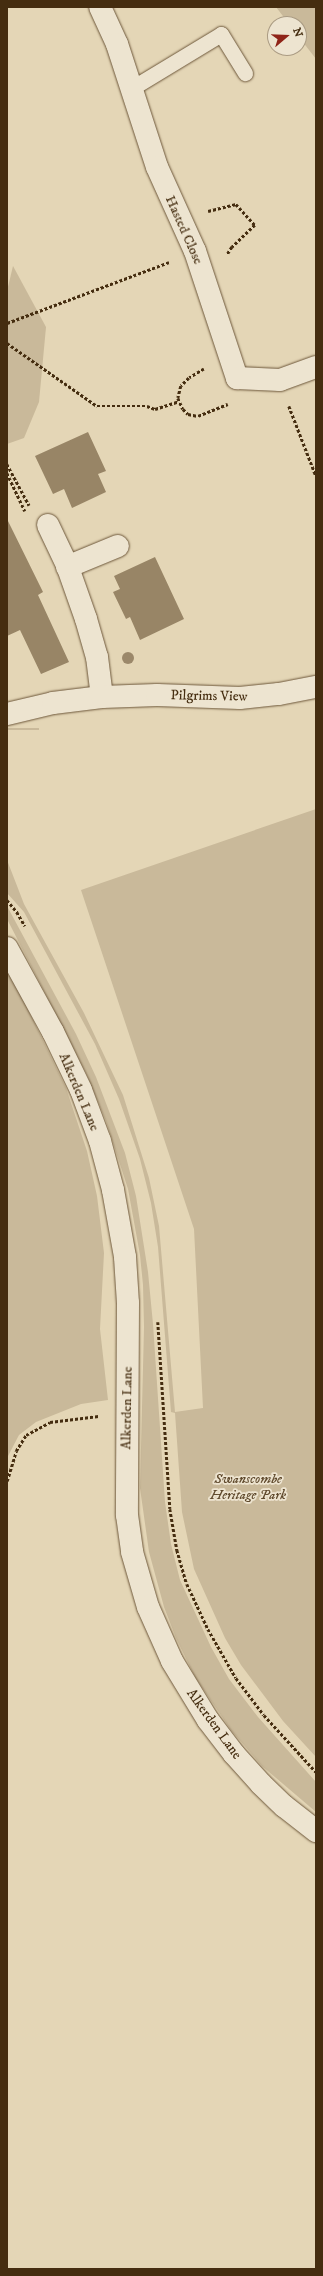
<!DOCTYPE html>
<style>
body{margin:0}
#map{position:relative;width:323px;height:2276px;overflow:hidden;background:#e4d6b6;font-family:"IM FELL DW Pica",serif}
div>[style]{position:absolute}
.green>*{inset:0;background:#c9b99a;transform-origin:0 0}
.building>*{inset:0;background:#988566}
.path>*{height:2.5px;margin-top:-1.25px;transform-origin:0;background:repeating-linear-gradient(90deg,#452d10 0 3px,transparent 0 5px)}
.roads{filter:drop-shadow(0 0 1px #6d573a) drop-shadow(0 0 1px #6d573a)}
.service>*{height:15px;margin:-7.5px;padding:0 7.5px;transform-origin:7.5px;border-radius:7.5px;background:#ede4d0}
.minor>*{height:22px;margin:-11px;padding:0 11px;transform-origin:11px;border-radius:11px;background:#ede4d0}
.trees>*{width:12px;height:12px;margin:-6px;border-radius:50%;background:#9b886a}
span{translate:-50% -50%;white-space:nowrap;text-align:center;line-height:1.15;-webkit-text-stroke:3.5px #ede4d0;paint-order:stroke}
.street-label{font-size:14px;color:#452d10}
.park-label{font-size:14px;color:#5f492c;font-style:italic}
.frame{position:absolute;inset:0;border:8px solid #452d10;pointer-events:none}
.north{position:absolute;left:267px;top:16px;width:40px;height:40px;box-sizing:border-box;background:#ede4d0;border:1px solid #aa9b83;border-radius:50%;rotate:71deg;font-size:11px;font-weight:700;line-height:16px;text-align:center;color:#452d10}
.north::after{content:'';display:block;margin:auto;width:14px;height:18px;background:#8f2418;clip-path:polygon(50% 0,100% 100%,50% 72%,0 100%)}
</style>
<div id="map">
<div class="green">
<div style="clip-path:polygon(276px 7px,316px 7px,316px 59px,299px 37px,299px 24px,289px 24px)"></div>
<div style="clip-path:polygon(13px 266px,46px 327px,39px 402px,24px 438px,7px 444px,7px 291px)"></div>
<div style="left:39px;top:728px;width:2px;height:33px;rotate:90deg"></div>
<div style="clip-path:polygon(316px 809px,316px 1757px,283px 1721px,241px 1665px,225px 1638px,194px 1569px,182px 1512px,175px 1413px,171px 1412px,158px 1247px,151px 1203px,140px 1159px,119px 1099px,95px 1044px,24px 912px,7px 893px,7px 860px,24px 904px,84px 1013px,123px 1095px,149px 1178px,159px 1226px,175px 1412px,203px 1408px,194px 1229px,81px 890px)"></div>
<div style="clip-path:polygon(7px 906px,76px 1034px,96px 1077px,125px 1153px,136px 1196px,148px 1272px,153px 1324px,165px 1502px,171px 1544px,180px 1580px,211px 1647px,229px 1679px,258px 1717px,316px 1782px,316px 1812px,262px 1766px,231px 1730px,195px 1677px,176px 1638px,164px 1607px,149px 1552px,140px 1488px,144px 1327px,143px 1285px,140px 1255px,128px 1189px,106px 1121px,86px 1073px,7px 919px)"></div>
<div style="clip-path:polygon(7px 966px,66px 1088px,87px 1151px,97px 1196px,104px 1253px,100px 1329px,108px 1400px,81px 1404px,36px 1422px,19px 1435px,7px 1458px)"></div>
</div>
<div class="building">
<div style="clip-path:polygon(88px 432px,106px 471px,98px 474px,106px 492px,72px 508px,64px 489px,53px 494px,35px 456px)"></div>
<div style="clip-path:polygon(7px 519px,43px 592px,38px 595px,69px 662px,41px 674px,20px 630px,7px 636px)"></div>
<div style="clip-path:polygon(155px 557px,184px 619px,140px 640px,130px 617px,126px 619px,113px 592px,120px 589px,114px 576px)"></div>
</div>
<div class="path">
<div style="left:208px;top:211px;width:29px;rotate:-14deg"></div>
<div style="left:236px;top:204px;width:28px;rotate:48deg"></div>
<div style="left:255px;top:225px;width:32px;rotate:136deg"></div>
<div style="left:232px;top:247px;width:9px;rotate:122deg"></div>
<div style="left:7px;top:323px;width:173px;rotate:-20.6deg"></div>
<div style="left:7px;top:343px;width:110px;rotate:35deg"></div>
<div style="left:97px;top:406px;width:50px"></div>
<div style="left:147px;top:406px;width:9px;rotate:21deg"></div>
<div style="left:155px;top:409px;width:25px;rotate:-18deg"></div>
<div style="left:204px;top:369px;width:17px;rotate:149deg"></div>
<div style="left:189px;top:378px;width:11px;rotate:135deg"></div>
<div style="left:181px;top:386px;width:12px;rotate:104deg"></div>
<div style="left:178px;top:398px;width:12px;rotate:66deg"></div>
<div style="left:183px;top:409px;width:7px;rotate:45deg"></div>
<div style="left:188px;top:414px;width:10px;rotate:11deg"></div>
<div style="left:198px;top:416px;width:32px;rotate:-22deg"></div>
<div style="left:289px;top:406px;width:75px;rotate:68.9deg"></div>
<div style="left:7px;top:464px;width:47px;rotate:61.8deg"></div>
<div style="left:7px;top:473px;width:42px;rotate:64.7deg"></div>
<div style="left:7px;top:900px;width:16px;rotate:50deg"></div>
<div style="left:17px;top:912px;width:16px;rotate:60deg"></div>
<div style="left:158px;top:1322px;width:187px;rotate:86.3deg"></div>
<div style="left:170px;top:1509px;width:42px;rotate:80.3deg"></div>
<div style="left:177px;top:1550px;width:35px;rotate:74deg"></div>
<div style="left:187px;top:1584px;width:50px;rotate:65deg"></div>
<div style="left:208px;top:1629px;width:56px;rotate:60.3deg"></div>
<div style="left:236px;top:1678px;width:46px;rotate:52.9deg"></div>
<div style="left:264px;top:1715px;width:77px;rotate:47.6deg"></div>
<div style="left:7px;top:1481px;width:31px;rotate:-73deg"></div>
<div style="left:16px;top:1451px;width:19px;rotate:-58deg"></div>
<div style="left:26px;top:1435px;width:27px;rotate:-28deg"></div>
<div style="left:50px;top:1422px;width:49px;rotate:-7deg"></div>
</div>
<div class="roads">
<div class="service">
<div style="left:132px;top:88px;width:104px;rotate:-31.2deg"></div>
<div style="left:221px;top:34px;width:46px;rotate:58.4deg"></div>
</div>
<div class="minor">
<div style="left:100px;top:7px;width:41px;rotate:65.3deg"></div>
<div style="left:117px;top:44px;width:129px;rotate:72deg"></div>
<div style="left:157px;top:167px;width:92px;rotate:65.7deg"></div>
<div style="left:195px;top:251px;width:134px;rotate:71.7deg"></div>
<div style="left:237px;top:378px;width:43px;rotate:2.7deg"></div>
<div style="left:280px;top:380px;width:38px;rotate:-20deg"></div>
<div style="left:48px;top:525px;width:44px;rotate:64.6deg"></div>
<div style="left:67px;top:565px;width:57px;rotate:70.6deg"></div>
<div style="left:86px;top:619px;width:40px;rotate:74deg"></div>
<div style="left:97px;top:657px;width:40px;rotate:82.9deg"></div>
<div style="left:67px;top:567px;width:55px;rotate:-22.4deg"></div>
<div style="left:7px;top:714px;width:47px;rotate:-13.4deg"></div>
<div style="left:53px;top:703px;width:49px;rotate:-7deg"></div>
<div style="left:102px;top:697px;width:55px;rotate:-2.1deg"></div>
<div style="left:157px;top:695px;width:83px;rotate:2.1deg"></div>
<div style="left:240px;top:698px;width:39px;rotate:-6deg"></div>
<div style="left:279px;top:694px;width:38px;rotate:-11deg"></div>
<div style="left:7px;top:948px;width:96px;rotate:61.3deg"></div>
<div style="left:53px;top:1032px;width:64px;rotate:64.2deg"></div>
<div style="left:81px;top:1090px;width:54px;rotate:69.6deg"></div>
<div style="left:100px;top:1141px;width:51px;rotate:75.1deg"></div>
<div style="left:113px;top:1190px;width:68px;rotate:79.8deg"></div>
<div style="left:125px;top:1257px;width:46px;rotate:86.3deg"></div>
<div style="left:128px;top:1303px;width:212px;rotate:90.3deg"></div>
<div style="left:127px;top:1515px;width:37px;rotate:82deg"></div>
<div style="left:132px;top:1552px;width:57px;rotate:73.8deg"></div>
<div style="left:148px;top:1607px;width:59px;rotate:66deg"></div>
<div style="left:172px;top:1661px;width:69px;rotate:58.6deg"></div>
<div style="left:208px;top:1720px;width:43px;rotate:52.6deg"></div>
<div style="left:234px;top:1754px;width:40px;rotate:48deg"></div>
<div style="left:261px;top:1784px;width:32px;rotate:44deg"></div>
<div style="left:284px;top:1806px;width:41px;rotate:38deg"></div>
</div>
</div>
<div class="trees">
<div style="left:128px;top:658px"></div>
</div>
<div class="street-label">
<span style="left:184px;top:230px;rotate:66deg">Hasted Close</span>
<span style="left:209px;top:696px;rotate:1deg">Pilgrims View</span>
<span style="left:79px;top:1092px;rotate:67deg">Alkerden Lane</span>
<span style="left:127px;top:1408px;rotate:-89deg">Alkerden Lane</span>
<span style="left:214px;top:1724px;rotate:54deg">Alkerden Lane</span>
</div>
<div class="park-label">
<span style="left:248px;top:1487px">Swanscombe<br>Heritage Park</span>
</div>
<div class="frame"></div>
<div class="north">N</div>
</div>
